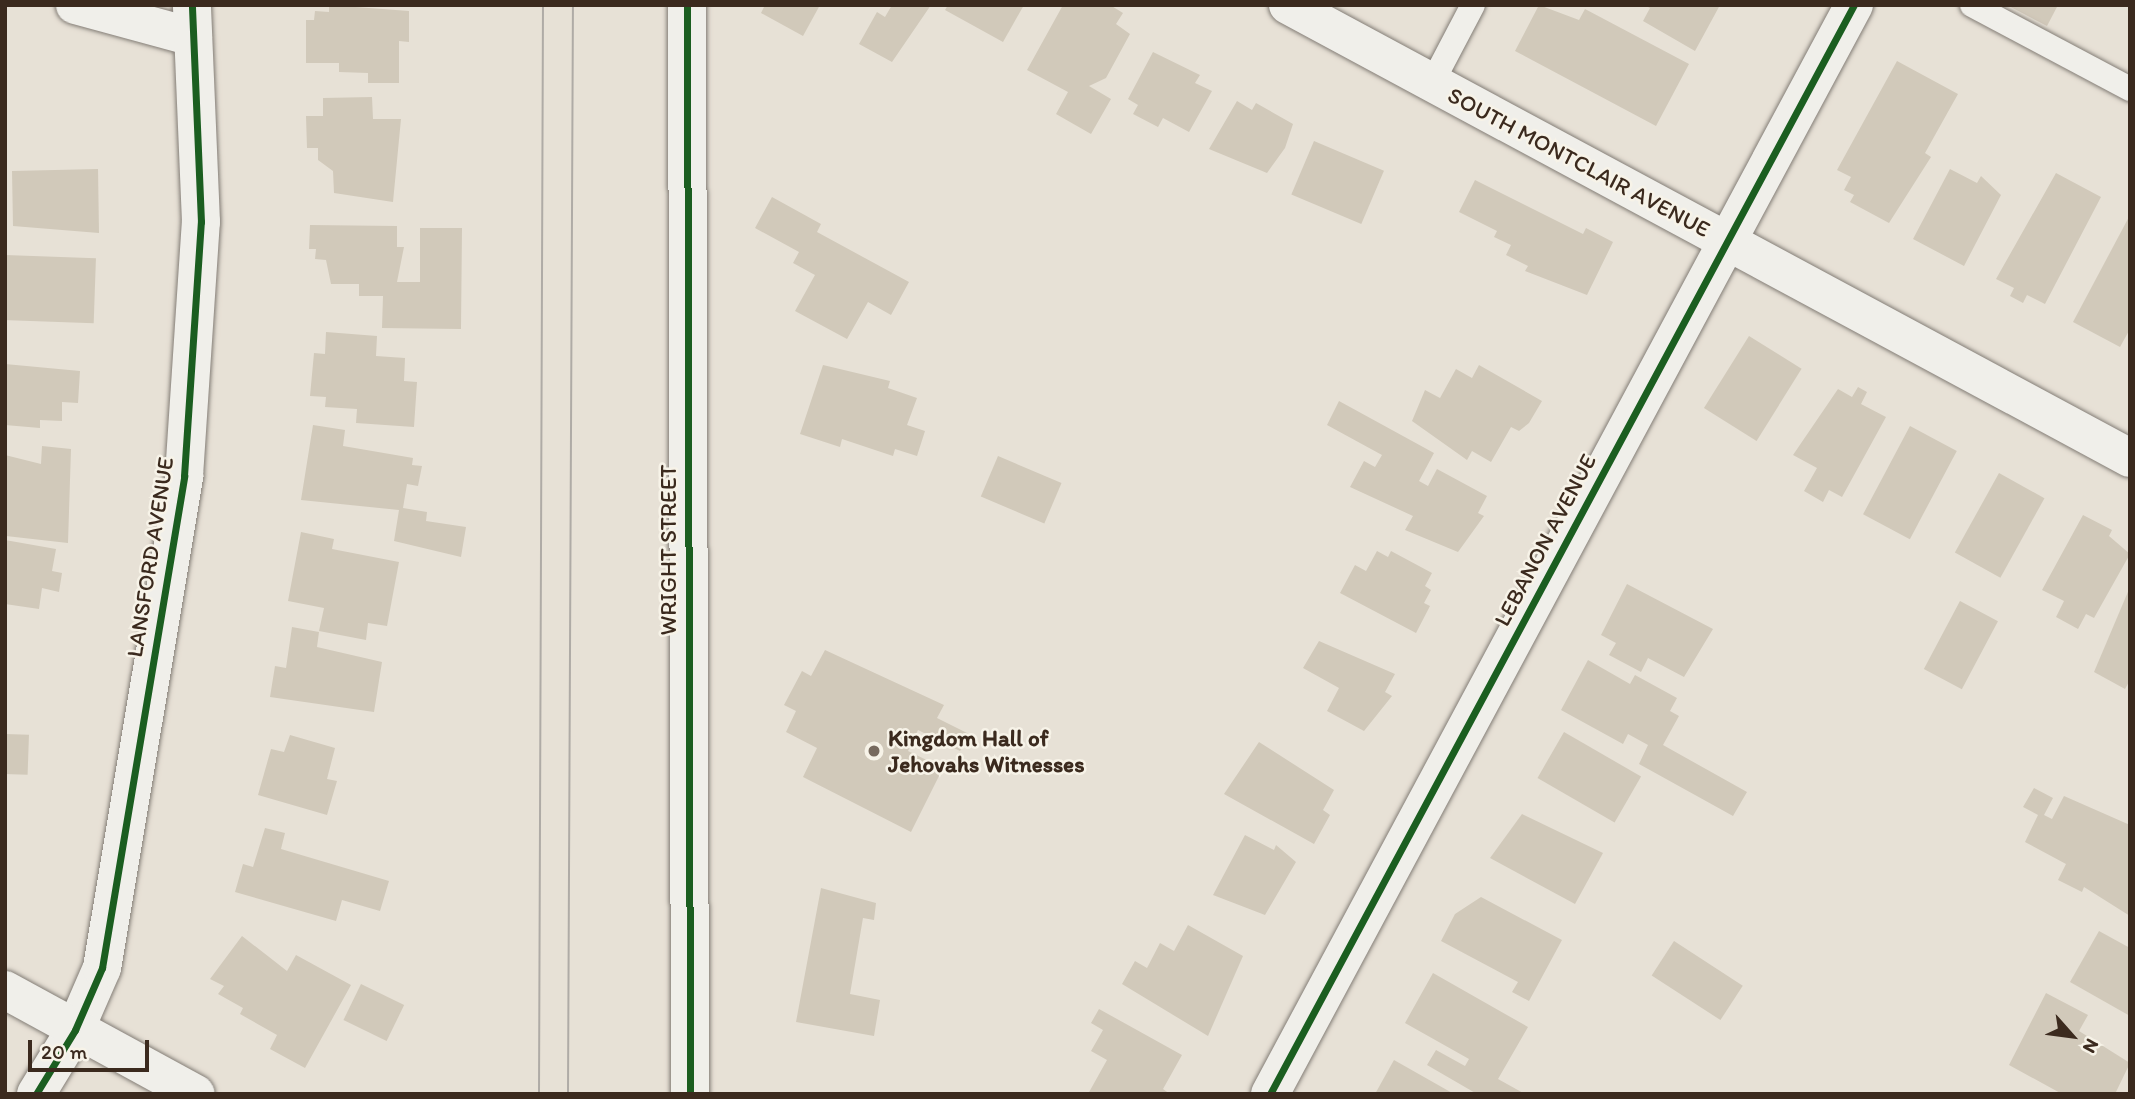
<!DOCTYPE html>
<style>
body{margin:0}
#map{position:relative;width:2135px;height:1099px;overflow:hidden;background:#e7e1d6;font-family:Itim,sans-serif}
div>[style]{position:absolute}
.building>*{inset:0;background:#d1c9ba;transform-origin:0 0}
.roads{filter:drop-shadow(0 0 2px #837d76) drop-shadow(0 0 2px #837d76)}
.lane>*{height:24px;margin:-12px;padding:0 12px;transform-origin:12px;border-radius:12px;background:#f0efea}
.street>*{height:38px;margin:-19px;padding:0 19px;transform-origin:19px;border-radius:19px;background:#f0efea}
.secondary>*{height:38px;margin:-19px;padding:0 19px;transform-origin:19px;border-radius:19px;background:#f0efea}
.tram>*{height:2px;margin:-1px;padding:0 1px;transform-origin:1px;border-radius:1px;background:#afaba6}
.cycleway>*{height:7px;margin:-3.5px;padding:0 3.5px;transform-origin:3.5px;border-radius:3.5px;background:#1b5e20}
.dots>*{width:19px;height:19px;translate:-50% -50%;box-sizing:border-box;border:4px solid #f7f3e8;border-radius:50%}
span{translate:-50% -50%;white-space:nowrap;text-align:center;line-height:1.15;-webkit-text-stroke:5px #f7f3e8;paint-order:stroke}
.street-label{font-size:23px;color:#3b2a1e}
.poi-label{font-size:23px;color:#3b2a1e;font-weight:700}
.left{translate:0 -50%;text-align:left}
.frame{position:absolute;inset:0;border:7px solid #3b2a1e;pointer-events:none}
.north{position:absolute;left:2037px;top:1001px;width:70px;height:70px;-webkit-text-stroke:5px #f7f3e8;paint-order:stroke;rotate:118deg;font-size:19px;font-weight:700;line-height:28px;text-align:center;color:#3b2a1e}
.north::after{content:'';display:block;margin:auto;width:24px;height:32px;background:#3b2a1e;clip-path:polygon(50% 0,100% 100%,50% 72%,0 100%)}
.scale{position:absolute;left:28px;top:1040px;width:121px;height:32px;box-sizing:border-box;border:4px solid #3b2a1e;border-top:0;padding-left:9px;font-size:21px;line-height:24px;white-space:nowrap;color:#3b2a1e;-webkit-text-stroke:5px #f7f3e8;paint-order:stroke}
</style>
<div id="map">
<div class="building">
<div style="clip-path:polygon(329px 5px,409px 11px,409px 42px,399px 41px,399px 83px,368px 83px,368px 73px,339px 72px,339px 63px,306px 63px,306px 20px,314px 20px,315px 11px,329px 12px)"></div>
<div style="clip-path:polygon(765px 5px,820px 5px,803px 36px,761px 13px)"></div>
<div style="clip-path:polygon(892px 5px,931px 5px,892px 62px,859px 44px,877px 12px,885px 17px)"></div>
<div style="clip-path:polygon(948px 5px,1024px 5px,1003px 42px,945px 10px)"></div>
<div style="clip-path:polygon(1063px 5px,1110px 5px,1123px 13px,1116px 24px,1130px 34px,1106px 78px,1089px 86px,1111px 99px,1091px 134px,1056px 114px,1068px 92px,1027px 70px)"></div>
<div style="clip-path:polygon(1539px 5px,1579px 20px,1585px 9px,1689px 64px,1656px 126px,1515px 51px)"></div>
<div style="clip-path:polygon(1644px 5px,1720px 5px,1695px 51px,1643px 21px,1650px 8px)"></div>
<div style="clip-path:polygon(2007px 5px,2058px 5px,2047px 26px)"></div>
<div style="clip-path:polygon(1153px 52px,1200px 75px,1195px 83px,1212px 91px,1189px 132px,1163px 118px,1158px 127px,1133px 114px,1138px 105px,1128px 99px)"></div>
<div style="clip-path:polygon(1897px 61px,1958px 94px,1925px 153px,1931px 157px,1889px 223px,1850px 202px,1854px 195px,1844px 190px,1851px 177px,1837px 170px)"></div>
<div style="clip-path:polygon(372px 97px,373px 119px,401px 119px,393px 202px,334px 193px,333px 171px,318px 160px,318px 148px,307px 148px,306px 116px,323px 116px,323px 98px)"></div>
<div style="clip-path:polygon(1237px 101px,1252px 110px,1256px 103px,1293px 124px,1285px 148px,1267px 173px,1209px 149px)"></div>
<div style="left:1314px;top:141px;width:76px;height:58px;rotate:23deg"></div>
<div style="clip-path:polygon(98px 169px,99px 233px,13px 226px,12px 171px)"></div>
<div style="clip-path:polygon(1950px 169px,1977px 183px,1981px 176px,2001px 195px,1964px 266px,1913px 239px)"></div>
<div style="clip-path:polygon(2056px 173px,2101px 197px,2045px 304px,2027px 295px,2023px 303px,2010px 296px,2014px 288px,1996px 279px)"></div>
<div style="clip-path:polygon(1475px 180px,1583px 234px,1586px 228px,1613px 242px,1587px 295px,1525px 271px,1528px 266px,1506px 255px,1511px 245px,1494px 237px,1497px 231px,1459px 212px)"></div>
<div style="clip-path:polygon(772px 197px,821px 224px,817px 232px,909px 282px,891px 315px,868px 302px,847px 339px,795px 311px,815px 275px,793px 263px,799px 252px,755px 228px)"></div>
<div style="clip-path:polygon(2130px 215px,2130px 329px,2120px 347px,2073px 322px)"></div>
<div style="clip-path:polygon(310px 225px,397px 226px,397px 247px,404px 247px,397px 282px,420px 282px,420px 228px,462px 228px,461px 329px,382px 328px,383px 296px,359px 296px,359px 284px,331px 284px,326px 260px,315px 259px,316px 249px,309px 249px)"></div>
<div style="left:5px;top:255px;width:91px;height:65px;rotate:2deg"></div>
<div style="clip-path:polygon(326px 332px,377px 336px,376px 356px,405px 358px,404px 381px,417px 382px,414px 427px,356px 423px,357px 409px,325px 407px,326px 397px,310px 396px,314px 353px,325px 354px)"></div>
<div style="left:1749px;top:336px;width:62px;height:85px;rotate:32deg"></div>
<div style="clip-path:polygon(5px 364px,80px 371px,78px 403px,62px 402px,62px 421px,40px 420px,40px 428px,5px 425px)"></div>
<div style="clip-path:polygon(823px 365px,890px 381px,888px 388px,917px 398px,907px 425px,925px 431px,917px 456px,895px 449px,893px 456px,842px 439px,840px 447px,800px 434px)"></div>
<div style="clip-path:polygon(1479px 365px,1542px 401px,1529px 423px,1519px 431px,1511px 427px,1491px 462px,1472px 451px,1467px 460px,1412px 421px,1425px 390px,1440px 398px,1456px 369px,1472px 378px)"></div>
<div style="clip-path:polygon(1858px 387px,1867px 392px,1861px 404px,1886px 417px,1842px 497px,1829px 490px,1823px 502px,1804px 491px,1817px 468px,1793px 455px,1838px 389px,1852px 397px)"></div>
<div style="clip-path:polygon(1339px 401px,1434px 453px,1419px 481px,1428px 486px,1437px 469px,1487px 496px,1478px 513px,1484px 516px,1458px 552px,1405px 530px,1413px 516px,1350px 487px,1364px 461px,1375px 467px,1382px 455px,1327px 425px)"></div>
<div style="clip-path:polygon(313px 425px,345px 430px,343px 446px,413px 458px,412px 465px,422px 466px,418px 486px,407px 484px,403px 508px,427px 512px,426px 521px,466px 527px,461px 557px,394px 541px,399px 510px,301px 500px)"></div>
<div style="left:1910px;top:426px;width:53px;height:100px;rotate:28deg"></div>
<div style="clip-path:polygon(42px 446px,71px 449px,68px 543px,6px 536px,5px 455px,41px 464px)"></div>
<div style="left:998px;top:456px;width:69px;height:44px;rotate:23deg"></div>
<div style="left:1999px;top:473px;width:52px;height:91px;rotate:29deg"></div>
<div style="clip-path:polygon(2083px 515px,2112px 530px,2109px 536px,2130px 554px,2094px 618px,2086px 614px,2078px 629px,2056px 617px,2064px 601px,2042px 590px)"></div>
<div style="clip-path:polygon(301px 532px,334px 539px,332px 549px,399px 562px,387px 626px,368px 623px,366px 640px,319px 631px,324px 608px,288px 601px)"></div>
<div style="clip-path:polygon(5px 540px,56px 549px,52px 571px,62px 573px,59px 592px,42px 588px,39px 609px,5px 604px)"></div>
<div style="clip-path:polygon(1377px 551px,1388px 557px,1391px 551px,1432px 573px,1425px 586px,1431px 590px,1424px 603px,1430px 606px,1416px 633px,1340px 593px,1355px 565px,1366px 571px)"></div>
<div style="clip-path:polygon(1627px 584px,1713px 629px,1684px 677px,1648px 658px,1641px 672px,1609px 655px,1616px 643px,1601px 635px)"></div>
<div style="clip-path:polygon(2130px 587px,2130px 680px,2125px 689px,2094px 672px)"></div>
<div style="left:1960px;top:601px;width:43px;height:77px;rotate:28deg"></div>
<div style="clip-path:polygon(292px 627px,319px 632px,317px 647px,382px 662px,374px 712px,270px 697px,275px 666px,286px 668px)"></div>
<div style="clip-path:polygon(1319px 641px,1395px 674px,1385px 692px,1392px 696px,1364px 731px,1327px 711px,1339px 688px,1303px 668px)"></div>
<div style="clip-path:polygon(825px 650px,944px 705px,937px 718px,969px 734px,960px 751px,918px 730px,908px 751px,943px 768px,911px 832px,803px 777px,817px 748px,786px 732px,796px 711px,784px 705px,802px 671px,811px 676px)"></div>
<div style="clip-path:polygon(1588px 660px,1630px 684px,1635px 675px,1677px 698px,1670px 711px,1679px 716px,1663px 745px,1747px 792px,1733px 816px,1639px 764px,1648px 745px,1628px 734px,1623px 744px,1561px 710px)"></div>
<div style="left:1564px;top:732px;width:89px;height:53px;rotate:30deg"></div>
<div style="left:5px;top:734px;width:24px;height:40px;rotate:2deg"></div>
<div style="clip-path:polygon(290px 735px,335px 748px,327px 779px,337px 781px,327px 815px,258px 795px,271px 749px,284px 752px)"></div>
<div style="clip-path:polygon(1259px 742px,1334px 790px,1323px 810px,1330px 815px,1314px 844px,1224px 794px)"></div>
<div style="clip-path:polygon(2034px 788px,2053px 798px,2044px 815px,2052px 819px,2064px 796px,2130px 825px,2130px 916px,2084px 887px,2082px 892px,2058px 880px,2066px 864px,2025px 842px,2038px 815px,2023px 807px)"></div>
<div style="clip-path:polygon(1522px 814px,1603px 853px,1575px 904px,1490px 858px)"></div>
<div style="clip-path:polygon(265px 828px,285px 833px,281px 849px,389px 881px,380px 911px,342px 900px,336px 921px,235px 892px,243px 864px,253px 867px)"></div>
<div style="clip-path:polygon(1245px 835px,1274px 850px,1276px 845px,1296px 862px,1265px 915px,1213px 895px)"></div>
<div style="clip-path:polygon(821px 888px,876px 903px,874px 920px,863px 918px,850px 994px,880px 1000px,874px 1036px,796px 1022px)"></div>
<div style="clip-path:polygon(1481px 897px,1562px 940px,1529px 1001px,1512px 992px,1518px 982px,1441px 941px,1455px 914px)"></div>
<div style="clip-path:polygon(1188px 925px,1243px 956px,1208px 1036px,1122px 984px,1135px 961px,1147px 968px,1160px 943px,1174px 951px)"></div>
<div style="clip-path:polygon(2099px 931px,2130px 948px,2130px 1016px,2070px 982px)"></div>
<div style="clip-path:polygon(242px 936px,287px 971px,296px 955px,351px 985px,305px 1068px,270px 1049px,277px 1035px,240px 1014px,243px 1008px,218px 994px,224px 986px,210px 979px)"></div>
<div style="left:1674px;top:941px;width:82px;height:41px;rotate:33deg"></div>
<div style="clip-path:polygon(1433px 973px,1528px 1027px,1498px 1079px,1525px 1094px,1477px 1094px,1427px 1065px,1436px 1050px,1465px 1066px,1469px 1059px,1405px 1023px)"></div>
<div style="left:361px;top:984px;width:48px;height:40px;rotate:26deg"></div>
<div style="clip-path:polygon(2046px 993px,2088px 1015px,2079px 1031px,2130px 1063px,2115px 1094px,2062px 1094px,2009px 1065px)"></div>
<div style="clip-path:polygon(1099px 1009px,1182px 1055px,1163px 1089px,1170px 1094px,1088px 1094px,1107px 1060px,1091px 1051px,1103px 1030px,1091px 1023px)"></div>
<div style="clip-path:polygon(1394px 1060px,1454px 1094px,1375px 1094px)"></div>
</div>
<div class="roads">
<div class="lane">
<div style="left:1972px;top:5px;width:179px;rotate:28deg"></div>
<div style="left:1432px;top:83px;width:88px;rotate:-62.3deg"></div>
</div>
<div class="street">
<div style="left:75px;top:5px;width:122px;rotate:15.2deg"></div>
<div style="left:1288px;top:5px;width:956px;rotate:28.28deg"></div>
<div style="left:36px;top:1094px;width:75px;rotate:-58.6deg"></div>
<div style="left:75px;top:1030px;width:68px;rotate:-66.5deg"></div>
<div style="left:102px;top:968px;width:499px;rotate:-80.5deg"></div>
<div style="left:184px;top:476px;width:255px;rotate:-86.2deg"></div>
<div style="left:201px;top:222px;width:217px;rotate:-92.4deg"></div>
<div style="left:1270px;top:1094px;width:1236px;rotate:-61.8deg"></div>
</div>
<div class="secondary">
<div style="left:687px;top:5px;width:1089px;rotate:89.84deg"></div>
<div style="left:5px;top:990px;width:217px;rotate:28.6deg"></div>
</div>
</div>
<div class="tram">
<div style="left:539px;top:1094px;width:1089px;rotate:-89.79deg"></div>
<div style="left:568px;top:1094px;width:1089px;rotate:-89.74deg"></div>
</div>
<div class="cycleway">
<div style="left:687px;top:5px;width:1089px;rotate:89.84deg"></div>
<div style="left:36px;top:1094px;width:75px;rotate:-58.6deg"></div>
<div style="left:75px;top:1030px;width:68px;rotate:-66.5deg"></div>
<div style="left:102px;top:968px;width:499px;rotate:-80.5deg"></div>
<div style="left:184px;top:476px;width:255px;rotate:-86.2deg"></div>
<div style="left:201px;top:222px;width:217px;rotate:-92.4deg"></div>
<div style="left:1270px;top:1094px;width:1236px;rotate:-61.8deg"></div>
</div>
<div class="dots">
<div style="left:874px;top:751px;background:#776a5e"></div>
</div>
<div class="street-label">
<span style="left:1579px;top:162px;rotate:28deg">SOUTH MONTCLAIR AVENUE</span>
<span style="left:1545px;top:540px;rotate:-62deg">LEBANON AVENUE</span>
<span style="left:668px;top:550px;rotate:-90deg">WRIGHT STREET</span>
<span style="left:150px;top:557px;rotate:-81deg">LANSFORD AVENUE</span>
</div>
<div class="poi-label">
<span class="left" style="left:888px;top:751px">Kingdom Hall of<br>Jehovahs Witnesses</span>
</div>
<div class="frame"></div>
<div class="north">N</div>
<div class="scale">20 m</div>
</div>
